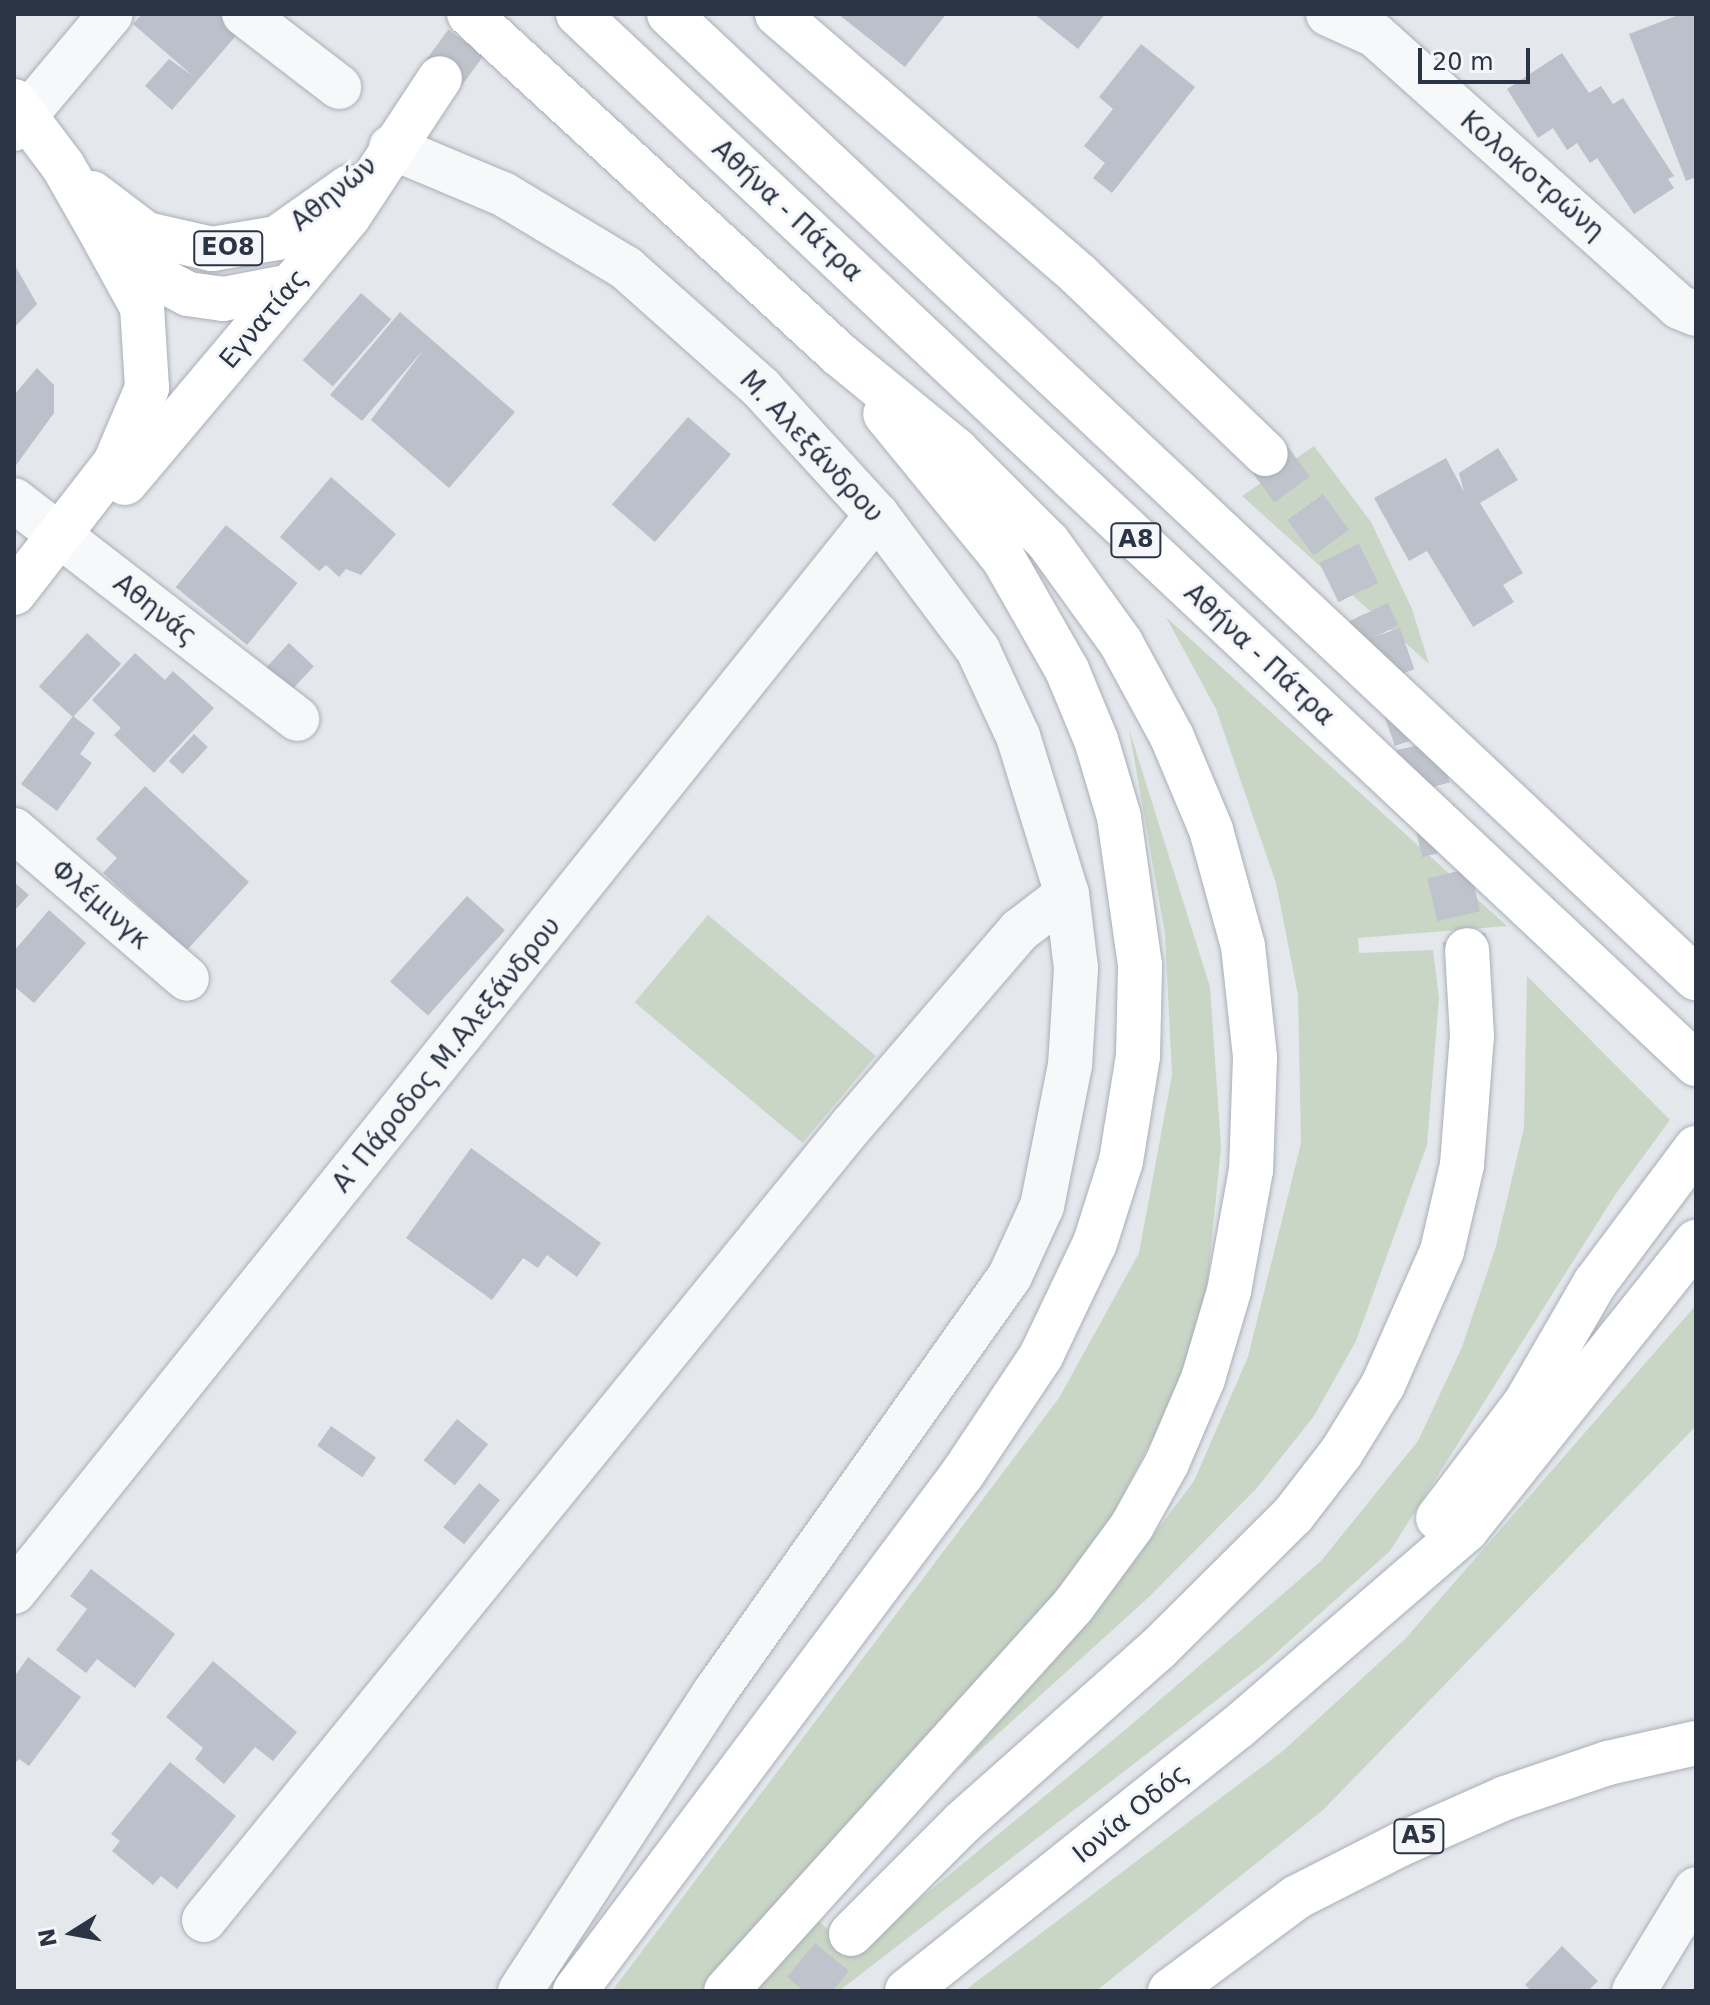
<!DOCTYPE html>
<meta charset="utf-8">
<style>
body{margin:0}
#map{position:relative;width:1710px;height:2005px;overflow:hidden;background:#e4e7ec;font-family:"DejaVu Sans",sans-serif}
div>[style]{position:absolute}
.green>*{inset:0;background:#c9d6c5;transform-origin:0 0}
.building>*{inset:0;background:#bbc0ca;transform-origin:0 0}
.primary-tunnel>*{height:44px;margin-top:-22px;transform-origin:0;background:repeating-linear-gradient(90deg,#bfc3cb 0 44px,transparent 0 66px)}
.motorway-tunnel>*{height:44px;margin-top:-22px;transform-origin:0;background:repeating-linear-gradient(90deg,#bfc3cb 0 44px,transparent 0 66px)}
.roads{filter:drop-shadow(0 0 2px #a9aeb7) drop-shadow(0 0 2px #a9aeb7)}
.minor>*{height:44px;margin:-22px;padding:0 22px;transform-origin:22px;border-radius:22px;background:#f7f8fa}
.secondary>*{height:44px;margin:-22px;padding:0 22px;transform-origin:22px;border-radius:22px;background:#fff}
.primary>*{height:44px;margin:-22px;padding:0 22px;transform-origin:22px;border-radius:22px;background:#fff}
.motorway>*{height:44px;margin:-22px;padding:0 22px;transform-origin:22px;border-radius:22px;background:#fff}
span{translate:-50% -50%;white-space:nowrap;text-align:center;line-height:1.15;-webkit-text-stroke:6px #f4f6f9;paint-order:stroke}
.shield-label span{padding:2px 6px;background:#f4f6f9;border:2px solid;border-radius:6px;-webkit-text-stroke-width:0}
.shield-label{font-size:24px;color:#2b3445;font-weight:700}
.street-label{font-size:26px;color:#2b3445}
.frame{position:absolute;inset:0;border:16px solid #2b3445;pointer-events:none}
.north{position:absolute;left:32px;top:1893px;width:80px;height:80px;-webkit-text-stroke:6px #f4f6f9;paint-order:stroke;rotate:259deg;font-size:22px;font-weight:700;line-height:32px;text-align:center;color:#2b3445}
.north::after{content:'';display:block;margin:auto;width:28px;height:36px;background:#2b3445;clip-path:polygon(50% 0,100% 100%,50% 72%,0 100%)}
.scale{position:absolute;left:1418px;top:48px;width:112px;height:36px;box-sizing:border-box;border:4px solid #2b3445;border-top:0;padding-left:10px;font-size:24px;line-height:28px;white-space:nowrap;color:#2b3445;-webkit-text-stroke:6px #f4f6f9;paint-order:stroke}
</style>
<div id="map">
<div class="green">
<div style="clip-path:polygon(1314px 446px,1371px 522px,1412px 609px,1429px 664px,1242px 496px)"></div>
<div style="clip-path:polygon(1166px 617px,1507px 926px,1358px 938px,1359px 953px,1433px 950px,1439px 998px,1427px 1145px,1356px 1341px,1314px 1416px,1255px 1490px,1150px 1596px,956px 1772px,1103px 1602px,1194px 1481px,1248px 1357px,1301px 1143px,1298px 995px,1276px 883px,1216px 709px)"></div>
<div style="clip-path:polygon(1129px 729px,1210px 987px,1221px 1147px,1206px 1298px,1171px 1403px,1091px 1556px,850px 1833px,703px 1991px,612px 1991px,1059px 1398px,1139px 1253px,1172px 1075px,1165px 934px)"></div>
<div style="left:708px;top:915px;width:219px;height:114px;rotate:40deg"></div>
<div style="clip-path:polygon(1527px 976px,1670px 1120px,1615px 1195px,1390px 1551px,1266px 1662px,839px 1991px,751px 1991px,815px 1917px,853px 1954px,1125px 1730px,1321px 1561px,1418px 1441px,1462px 1347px,1496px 1246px,1524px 1128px)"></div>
<div style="clip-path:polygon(1696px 1305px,1696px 1426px,1323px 1810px,1096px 1991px,964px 1991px,1283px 1751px,1406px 1638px)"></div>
</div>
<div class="building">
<div style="clip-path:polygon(142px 14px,221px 14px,240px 31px,172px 110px,145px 86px,169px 59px,193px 76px,133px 24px)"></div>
<div style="clip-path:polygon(838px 14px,946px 14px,905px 67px)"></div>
<div style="clip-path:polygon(1034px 14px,1105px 14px,1078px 49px)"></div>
<div style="clip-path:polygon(1681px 14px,1696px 14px,1696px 177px,1686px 181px,1629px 34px)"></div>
<div style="clip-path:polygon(1141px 44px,1195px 87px,1112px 193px,1093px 178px,1105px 163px,1084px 146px,1113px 109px,1099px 97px)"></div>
<div style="clip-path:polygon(1562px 53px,1589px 93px,1601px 86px,1613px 104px,1623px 98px,1674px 176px,1668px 179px,1674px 188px,1634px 214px,1597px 158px,1590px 163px,1577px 143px,1567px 150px,1553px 128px,1538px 138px,1507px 89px)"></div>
<div style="clip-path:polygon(14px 264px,37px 304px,14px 328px)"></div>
<div style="left:361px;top:293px;width:40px;height:89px;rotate:41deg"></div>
<div style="clip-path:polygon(400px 312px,515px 412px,449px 488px,371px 420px,424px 349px,362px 421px,330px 395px)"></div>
<div style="clip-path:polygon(37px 368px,54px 385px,54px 413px,14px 468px,14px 395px)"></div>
<div style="left:688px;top:417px;width:57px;height:116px;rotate:41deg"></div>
<div style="clip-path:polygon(1498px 448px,1518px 480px,1480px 503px,1523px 573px,1503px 585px,1514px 602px,1473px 627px,1427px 551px,1409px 561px,1374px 498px,1446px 458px,1464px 492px,1459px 473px)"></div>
<div style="clip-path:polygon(331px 477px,396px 534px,361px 575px,346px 569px,339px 577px,326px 565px,319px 571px,280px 537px)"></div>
<div style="left:226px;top:525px;width:92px;height:80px;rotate:39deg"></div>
<div style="left:87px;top:633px;width:46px;height:72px;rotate:42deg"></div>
<div style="left:289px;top:643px;width:34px;height:35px;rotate:43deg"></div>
<div style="clip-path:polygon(135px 653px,165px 680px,173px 671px,214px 708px,154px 773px,114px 735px,121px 728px,92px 700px)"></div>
<div style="clip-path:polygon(73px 716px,95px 733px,80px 754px,92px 763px,57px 811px,21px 784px)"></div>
<div style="left:194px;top:734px;width:19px;height:37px;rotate:43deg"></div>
<div style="clip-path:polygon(145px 786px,249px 882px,187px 950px,103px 873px,117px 858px,96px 839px)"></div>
<div style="clip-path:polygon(14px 882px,29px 895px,14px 911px)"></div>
<div style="left:467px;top:896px;width:51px;height:115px;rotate:42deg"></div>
<div style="clip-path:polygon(49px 910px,86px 943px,34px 1003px,14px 986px,14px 951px)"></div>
<div style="clip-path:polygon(471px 1148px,601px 1243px,577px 1277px,547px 1255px,538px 1268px,523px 1258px,492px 1300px,406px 1238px)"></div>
<div style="left:457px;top:1419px;width:40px;height:53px;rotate:39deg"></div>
<div style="left:331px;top:1426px;width:55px;height:24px;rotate:35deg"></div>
<div style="left:479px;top:1483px;width:27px;height:57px;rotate:39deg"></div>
<div style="clip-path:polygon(91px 1569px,175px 1634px,135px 1688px,97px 1659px,86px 1673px,56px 1650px,87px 1609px,70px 1596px)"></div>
<div style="clip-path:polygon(28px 1657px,81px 1697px,29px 1766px,19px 1759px,14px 1765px,14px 1677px)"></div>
<div style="clip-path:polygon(213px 1661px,297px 1732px,273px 1761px,255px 1747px,224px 1784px,195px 1759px,203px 1748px,166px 1717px)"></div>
<div style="clip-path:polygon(170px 1762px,236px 1816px,177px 1889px,161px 1876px,153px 1885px,112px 1851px,120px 1841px,111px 1834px)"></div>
<div style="clip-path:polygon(1562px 1946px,1598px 1981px,1588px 1991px,1532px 1991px,1525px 1985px)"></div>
</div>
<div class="primary-tunnel">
<div style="left:440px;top:78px;width:79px;rotate:-53.7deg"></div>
</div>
<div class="motorway-tunnel">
<div style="left:1266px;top:454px;width:123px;rotate:53.6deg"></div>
<div style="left:1339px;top:553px;width:91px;rotate:64deg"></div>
<div style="left:1379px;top:635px;width:117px;rotate:70.5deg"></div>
<div style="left:1418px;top:745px;width:211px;rotate:76.6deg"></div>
<div style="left:804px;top:1991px;width:74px;rotate:-50.5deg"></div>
</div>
<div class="roads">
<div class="minor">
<div style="left:244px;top:14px;width:120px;rotate:37.5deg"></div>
<div style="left:1328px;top:14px;width:51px;rotate:24.1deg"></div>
<div style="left:1375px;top:35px;width:408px;rotate:41.8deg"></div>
<div style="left:1679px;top:307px;width:18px;rotate:22deg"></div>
<div style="left:14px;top:129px;width:150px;rotate:-49.9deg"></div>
<div style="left:391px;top:147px;width:121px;rotate:22.8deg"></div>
<div style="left:503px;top:194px;width:144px;rotate:31deg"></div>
<div style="left:626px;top:268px;width:181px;rotate:41.6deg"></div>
<div style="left:761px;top:388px;width:172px;rotate:47.6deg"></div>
<div style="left:877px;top:515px;width:169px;rotate:53.2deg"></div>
<div style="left:978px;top:650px;width:95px;rotate:65.1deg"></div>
<div style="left:1018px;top:736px;width:165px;rotate:72.8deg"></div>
<div style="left:1067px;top:894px;width:75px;rotate:83.1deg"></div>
<div style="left:1076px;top:968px;width:97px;rotate:93.5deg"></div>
<div style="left:1070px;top:1065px;width:144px;rotate:101.2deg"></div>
<div style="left:1042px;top:1206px;width:77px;rotate:114.6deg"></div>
<div style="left:1010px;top:1276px;width:510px;rotate:125.34deg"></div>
<div style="left:715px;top:1692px;width:357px;rotate:123.1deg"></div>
<div style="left:14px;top:500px;width:358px;rotate:37.7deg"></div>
<div style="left:14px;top:830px;width:228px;rotate:40.7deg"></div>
<div style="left:14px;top:1592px;width:1380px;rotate:-51.29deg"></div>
<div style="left:204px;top:1920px;width:1026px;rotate:-50.82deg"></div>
<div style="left:852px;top:1125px;width:257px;rotate:-49.3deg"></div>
<div style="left:1020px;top:930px;width:59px;rotate:-37.5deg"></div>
<div style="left:1634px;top:1991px;width:119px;rotate:-58.7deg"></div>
</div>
<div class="secondary">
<div style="left:125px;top:483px;width:258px;rotate:-49.9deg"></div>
<div style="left:14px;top:593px;width:165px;rotate:-52.2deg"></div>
<div style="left:115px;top:463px;width:82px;rotate:-66.9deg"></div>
<div style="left:147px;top:388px;width:81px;rotate:-93.5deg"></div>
<div style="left:142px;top:307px;width:77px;rotate:-118.9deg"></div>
</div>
<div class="primary">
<div style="left:14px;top:101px;width:81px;rotate:53deg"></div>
<div style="left:63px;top:166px;width:81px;rotate:60.3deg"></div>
<div style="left:103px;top:236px;width:35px;rotate:47deg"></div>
<div style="left:127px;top:262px;width:69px;rotate:27.7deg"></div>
<div style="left:188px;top:294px;width:35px;rotate:8deg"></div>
<div style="left:223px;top:299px;width:69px;rotate:-10.8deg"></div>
<div style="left:291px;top:286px;width:91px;rotate:-50.4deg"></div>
<div style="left:349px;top:216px;width:165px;rotate:-56.6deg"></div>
<div style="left:92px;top:193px;width:68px;rotate:37.2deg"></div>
<div style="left:146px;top:234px;width:68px;rotate:12.8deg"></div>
<div style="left:212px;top:249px;width:66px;rotate:-9.6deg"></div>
<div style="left:277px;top:238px;width:88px;rotate:-35.3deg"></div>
</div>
<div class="motorway">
<div style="left:469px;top:14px;width:504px;rotate:42.59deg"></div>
<div style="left:840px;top:355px;width:150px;rotate:39.3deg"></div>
<div style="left:956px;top:450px;width:130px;rotate:45deg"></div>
<div style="left:1048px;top:542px;width:125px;rotate:54.1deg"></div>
<div style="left:1121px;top:643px;width:107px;rotate:61.5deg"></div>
<div style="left:1172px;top:737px;width:101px;rotate:67.2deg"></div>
<div style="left:1211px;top:830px;width:120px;rotate:74.6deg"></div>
<div style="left:1243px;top:946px;width:112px;rotate:83.8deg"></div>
<div style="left:1255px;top:1057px;width:113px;rotate:92deg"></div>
<div style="left:1251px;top:1170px;width:123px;rotate:100.3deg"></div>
<div style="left:1229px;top:1291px;width:92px;rotate:106.5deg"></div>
<div style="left:1203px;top:1379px;width:91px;rotate:113.2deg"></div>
<div style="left:1167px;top:1463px;width:72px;rotate:119.1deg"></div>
<div style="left:1132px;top:1526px;width:99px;rotate:126.4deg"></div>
<div style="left:1073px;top:1606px;width:518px;rotate:132.03deg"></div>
<div style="left:578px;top:14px;width:1534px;rotate:43.2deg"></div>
<div style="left:669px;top:14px;width:1409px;rotate:43.19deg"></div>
<div style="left:777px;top:14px;width:398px;rotate:40.8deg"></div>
<div style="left:1078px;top:274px;width:260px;rotate:43.8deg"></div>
<div style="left:1438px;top:1518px;width:146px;rotate:-52.8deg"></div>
<div style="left:1526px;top:1402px;width:138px;rotate:-59.9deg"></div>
<div style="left:1595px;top:1283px;width:169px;rotate:-53.2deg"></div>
<div style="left:851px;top:1934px;width:158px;rotate:-45deg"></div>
<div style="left:963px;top:1822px;width:261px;rotate:-41.6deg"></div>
<div style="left:1158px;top:1649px;width:190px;rotate:-44.8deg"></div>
<div style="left:1293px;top:1515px;width:78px;rotate:-52.3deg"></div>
<div style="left:1341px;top:1453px;width:80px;rotate:-58.3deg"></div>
<div style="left:1383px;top:1385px;width:146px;rotate:-66.2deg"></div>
<div style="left:1442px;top:1251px;width:88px;rotate:-76.9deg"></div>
<div style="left:1462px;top:1165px;width:129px;rotate:-85.6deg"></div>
<div style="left:1472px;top:1036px;width:86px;rotate:-93.3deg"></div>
<div style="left:575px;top:1991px;width:647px;rotate:-53.17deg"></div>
<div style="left:963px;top:1473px;width:141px;rotate:-56.3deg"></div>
<div style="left:1041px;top:1356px;width:125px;rotate:-64.5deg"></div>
<div style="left:1095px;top:1243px;width:86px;rotate:-72.4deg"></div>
<div style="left:1121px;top:1161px;width:106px;rotate:-80.8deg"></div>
<div style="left:1138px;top:1056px;width:91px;rotate:-88.7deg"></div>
<div style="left:1140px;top:965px;width:149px;rotate:-98.1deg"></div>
<div style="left:1119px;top:817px;width:80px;rotate:-106.6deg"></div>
<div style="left:1096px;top:740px;width:76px;rotate:-112.5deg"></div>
<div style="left:1067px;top:670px;width:129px;rotate:-119.7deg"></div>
<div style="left:1003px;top:558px;width:186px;rotate:-129.3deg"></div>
<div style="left:907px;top:1991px;width:423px;rotate:-38.6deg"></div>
<div style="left:1238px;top:1727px;width:301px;rotate:-40.8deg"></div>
<div style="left:1466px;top:1530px;width:369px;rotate:-51.4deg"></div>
<div style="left:1170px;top:1991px;width:158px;rotate:-36.5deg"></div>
<div style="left:1297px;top:1897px;width:114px;rotate:-27deg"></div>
<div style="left:1399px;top:1845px;width:116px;rotate:-23.9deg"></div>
<div style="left:1505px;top:1798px;width:109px;rotate:-18.8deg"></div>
<div style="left:1608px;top:1763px;width:90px;rotate:-12.8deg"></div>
</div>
</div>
<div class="shield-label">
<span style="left:228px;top:248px">ΕΟ8</span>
<span style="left:1136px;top:540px">Α8</span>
<span style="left:1419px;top:1836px">Α5</span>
</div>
<div class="street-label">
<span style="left:1532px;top:176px;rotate:41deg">Κολοκοτρώνη</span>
<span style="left:334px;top:194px;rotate:-39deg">Αθηνών</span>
<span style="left:787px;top:211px;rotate:43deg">Αθήνα - Πάτρα</span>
<span style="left:264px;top:319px;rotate:-50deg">Εγνατίας</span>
<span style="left:811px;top:447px;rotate:47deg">Μ. Αλεξάνδρου</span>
<span style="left:155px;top:610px;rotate:38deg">Αθηνάς</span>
<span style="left:1259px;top:655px;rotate:43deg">Αθήνα - Πάτρα</span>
<span style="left:100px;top:905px;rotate:41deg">Φλέμινγκ</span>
<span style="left:447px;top:1055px;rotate:-51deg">Α' Πάροδος Μ.Αλεξάνδρου</span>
<span style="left:1131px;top:1814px;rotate:-39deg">Ιονία Οδός</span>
</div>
<div class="frame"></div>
<div class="north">N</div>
<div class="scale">20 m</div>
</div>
